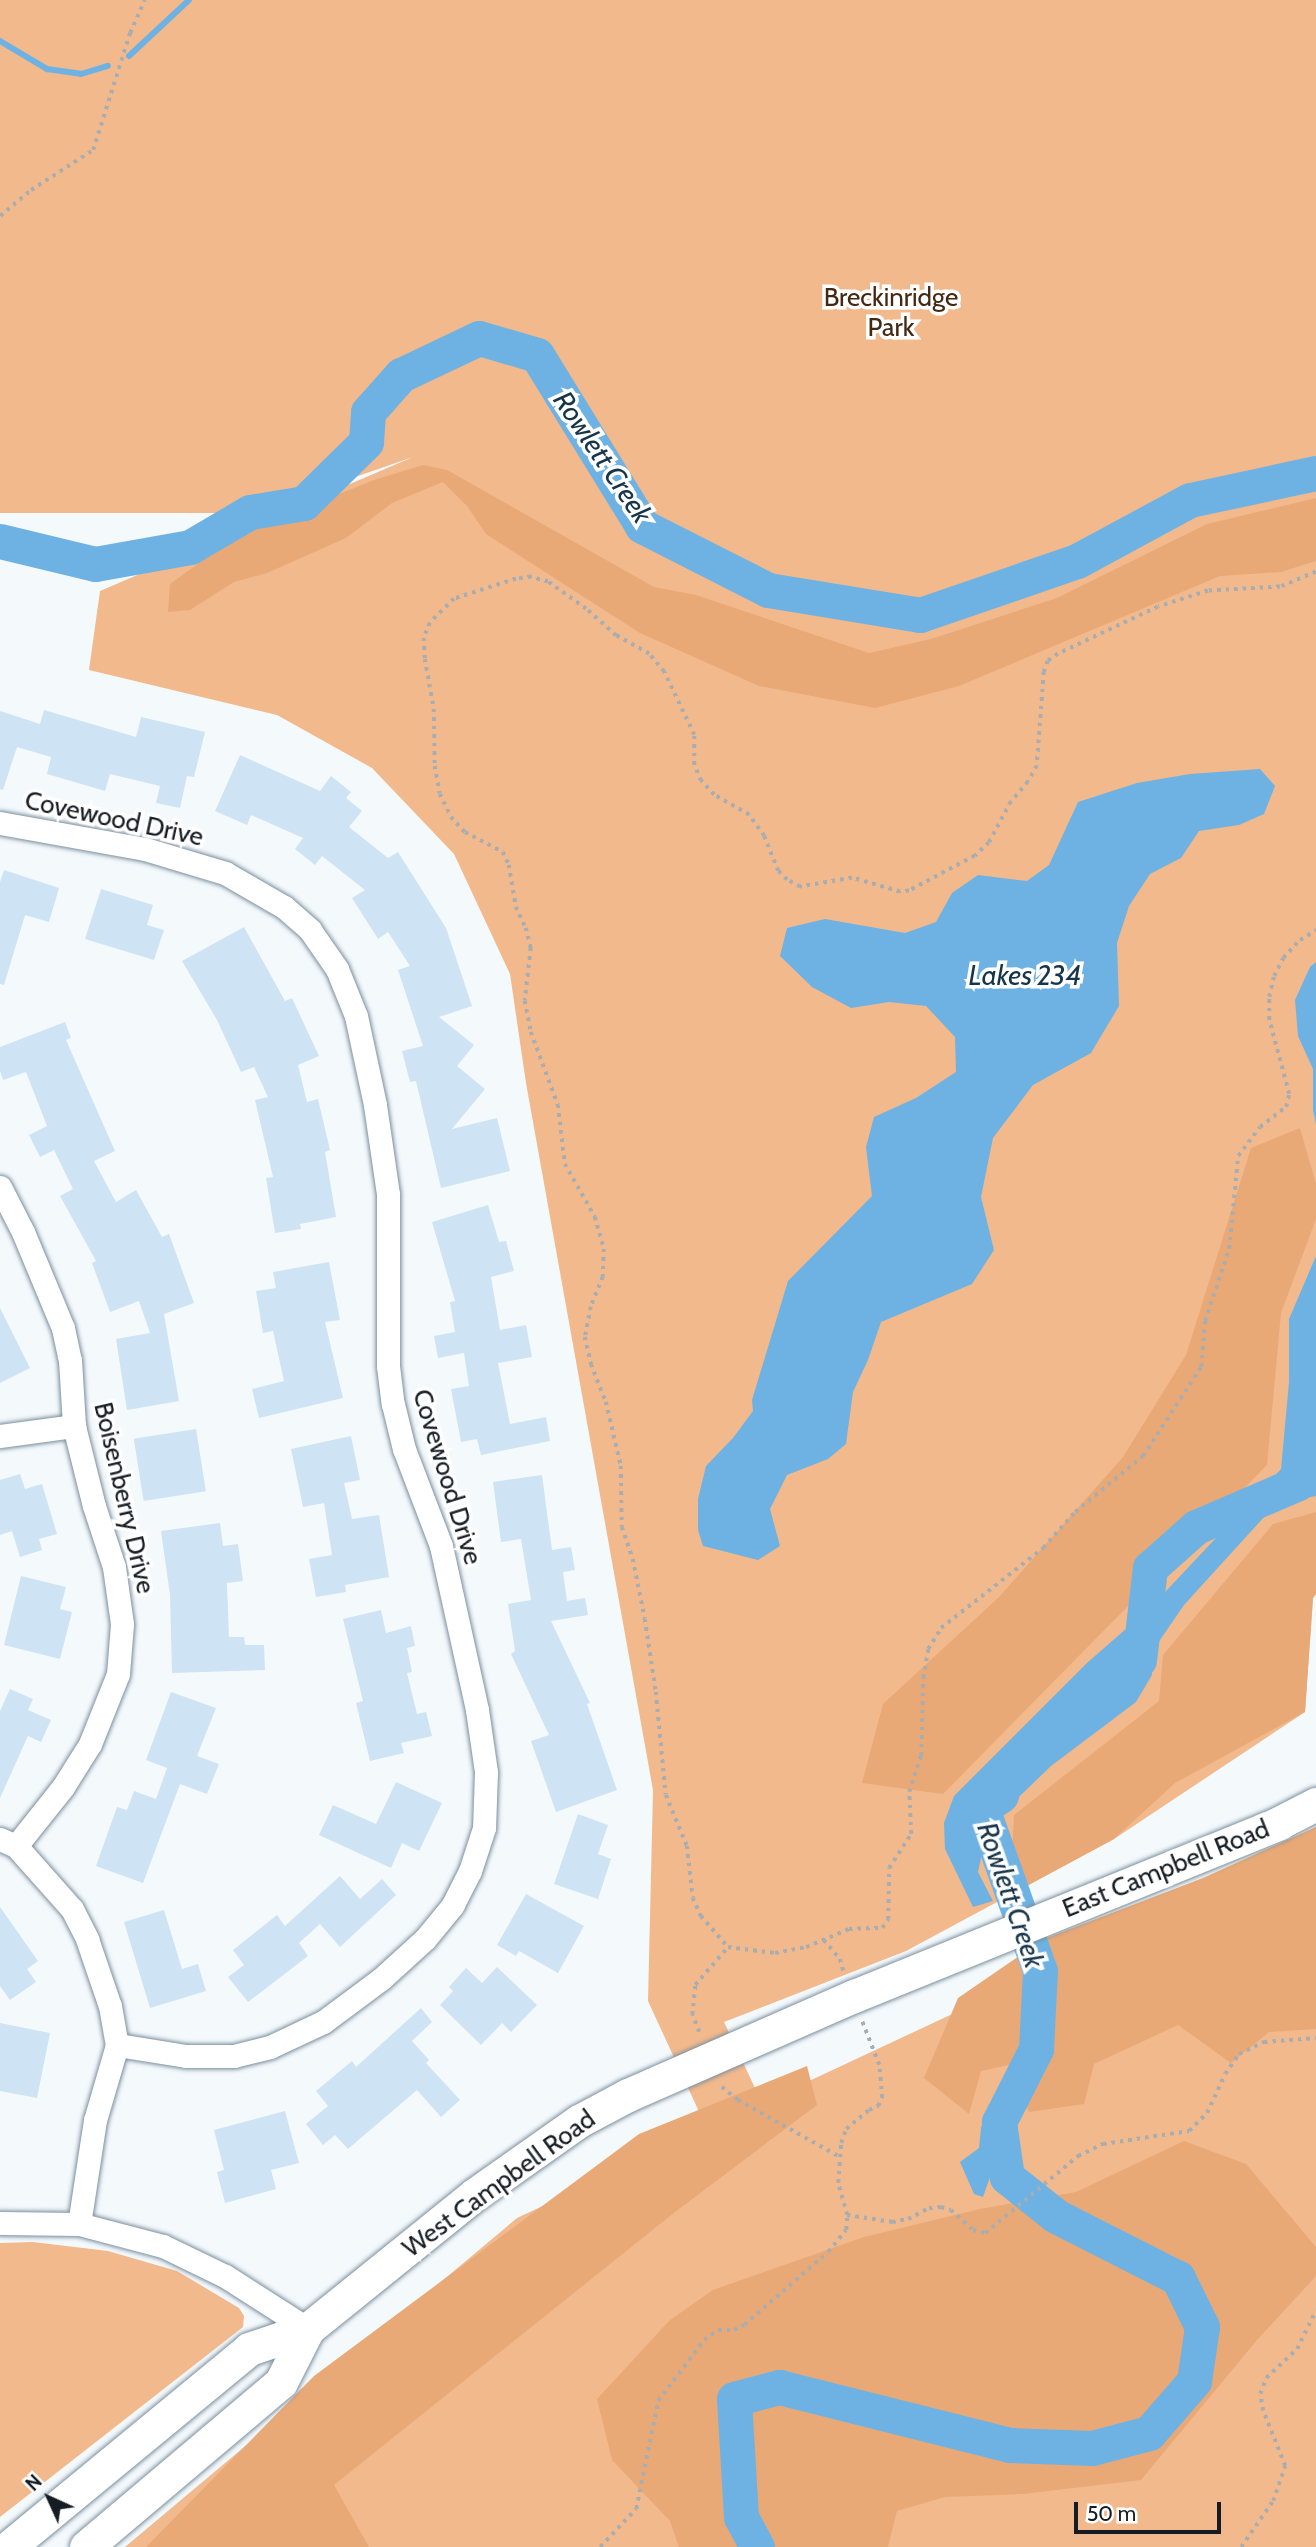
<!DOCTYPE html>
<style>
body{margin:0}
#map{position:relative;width:1316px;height:2547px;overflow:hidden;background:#f4f9fc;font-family:Cabin,sans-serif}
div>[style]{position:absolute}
.green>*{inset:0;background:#f2b98c}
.forest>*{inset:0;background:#e9a976}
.water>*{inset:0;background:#6eb2e4}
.stream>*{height:6px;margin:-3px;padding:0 3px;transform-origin:3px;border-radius:3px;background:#6eb2e4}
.river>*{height:35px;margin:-17.5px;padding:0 17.5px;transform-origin:17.5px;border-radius:17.5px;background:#6eb2e4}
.building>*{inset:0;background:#cee3f4;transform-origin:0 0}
.path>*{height:3.5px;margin-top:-1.75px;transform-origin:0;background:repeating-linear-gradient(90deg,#a7adb1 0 3.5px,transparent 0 8.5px)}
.roads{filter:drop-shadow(0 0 2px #7b8f9e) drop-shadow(0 0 2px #7b8f9e)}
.minor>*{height:23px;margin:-11.5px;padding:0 11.5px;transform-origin:11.5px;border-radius:11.5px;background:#fff}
.secondary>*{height:33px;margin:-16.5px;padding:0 16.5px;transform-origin:16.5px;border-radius:16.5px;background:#fff}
span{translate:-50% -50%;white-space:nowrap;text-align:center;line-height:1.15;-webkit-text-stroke:7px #fff;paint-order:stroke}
.park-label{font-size:26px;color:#432812}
.street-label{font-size:26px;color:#151d23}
.water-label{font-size:28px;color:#17354a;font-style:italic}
.north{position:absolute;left:14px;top:2463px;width:70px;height:70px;-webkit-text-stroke:5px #fff;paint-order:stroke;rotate:315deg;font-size:19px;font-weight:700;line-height:28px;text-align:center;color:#151d23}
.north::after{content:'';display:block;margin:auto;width:24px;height:32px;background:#151d23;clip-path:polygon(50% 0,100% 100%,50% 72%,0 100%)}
.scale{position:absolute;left:1074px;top:2502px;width:147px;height:32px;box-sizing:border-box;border:4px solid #151d23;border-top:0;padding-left:9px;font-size:21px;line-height:24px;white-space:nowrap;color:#151d23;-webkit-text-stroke:5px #fff;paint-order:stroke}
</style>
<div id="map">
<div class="green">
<div style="clip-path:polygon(0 0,1316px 0,1316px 1594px,1313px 1598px,1305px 1712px,1114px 1839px,906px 1951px,724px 2022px,762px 2103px,1316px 1844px,1316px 2547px,125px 2547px,517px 2218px,707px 2129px,648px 2001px,653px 1790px,526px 1083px,510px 974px,454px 854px,372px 768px,277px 715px,89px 670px,100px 591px,413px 457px,251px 513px,0 513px)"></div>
<div style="clip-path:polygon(33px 2242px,108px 2251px,177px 2271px,239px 2308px,244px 2316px,243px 2327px,0 2517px,0 2243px)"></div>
</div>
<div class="forest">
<div style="clip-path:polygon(423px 465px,447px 470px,654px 587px,696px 595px,869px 653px,931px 639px,1057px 598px,1207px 524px,1316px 498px,1316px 561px,1281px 572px,1220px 576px,959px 686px,875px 708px,759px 686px,640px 633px,486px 534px,467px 506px,443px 482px,392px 503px,346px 538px,267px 573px,234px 582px,190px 610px,168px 612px,170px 584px,238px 535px,374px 480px)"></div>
<div style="clip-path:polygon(1300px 1128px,1316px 1184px,1316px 1219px,1281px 1313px,1267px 1465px,943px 1794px,862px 1783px,883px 1704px,999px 1597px,1123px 1457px,1186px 1355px,1251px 1148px)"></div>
<div style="clip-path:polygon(1316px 1512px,1316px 1594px,1313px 1598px,1305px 1712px,1175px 1783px,1114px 1839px,1010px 1895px,1014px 1815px,1159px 1701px,1163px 1655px,1273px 1524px)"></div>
<div style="clip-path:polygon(1316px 1827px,1316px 2029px,1269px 2032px,1231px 2063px,1178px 2025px,1094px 2064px,1084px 2104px,1029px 2112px,1009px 2065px,981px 2071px,969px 2114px,924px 2078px,958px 1998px,1044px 1939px,1203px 1878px)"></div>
<div style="clip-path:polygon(807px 2066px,817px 2105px,675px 2212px,334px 2485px,369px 2547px,146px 2547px,314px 2376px,639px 2134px)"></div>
<div style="clip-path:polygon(1184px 2141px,1246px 2164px,1316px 2247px,1316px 2276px,1257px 2340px,1141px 2480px,1023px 2494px,945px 2497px,897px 2511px,888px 2547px,679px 2547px,670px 2521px,612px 2460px,597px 2399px,670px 2320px,713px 2290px,864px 2237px,980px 2209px,1076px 2192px)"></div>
</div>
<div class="water">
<div style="clip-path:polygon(1260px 769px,1275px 786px,1264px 814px,1239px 825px,1199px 831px,1181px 858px,1150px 874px,1129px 906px,1117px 943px,1119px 1006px,1091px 1053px,1033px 1085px,993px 1138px,981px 1197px,994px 1250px,972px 1284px,881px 1322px,868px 1360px,853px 1392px,846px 1444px,828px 1459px,787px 1475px,770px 1509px,780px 1546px,758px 1560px,703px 1546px,698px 1530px,698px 1499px,706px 1466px,733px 1438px,753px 1411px,752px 1400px,788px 1281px,872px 1196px,866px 1147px,874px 1117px,916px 1098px,956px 1072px,955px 1037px,926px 1006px,889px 1002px,851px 1008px,812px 987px,780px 956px,787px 928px,825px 919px,905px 933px,936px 922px,952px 893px,978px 875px,1027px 881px,1049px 865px,1078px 802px,1137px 783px,1190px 774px)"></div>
<div style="clip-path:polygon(1316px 962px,1316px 1125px,1313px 1110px,1313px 1069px,1298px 1036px,1295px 1000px,1310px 967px)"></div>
<div style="clip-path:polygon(1316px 1256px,1316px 1496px,1283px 1502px,1265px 1516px,1184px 1605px,1149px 1656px,1152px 1675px,1136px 1702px,1051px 1766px,995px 1820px,984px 1844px,978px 1872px,993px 1901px,973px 1907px,945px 1849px,944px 1823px,954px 1796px,1088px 1662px,1150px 1608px,1281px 1469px,1289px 1382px,1289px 1319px)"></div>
<div style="clip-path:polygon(989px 2104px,1009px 2108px,1004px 2136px,1006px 2150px,995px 2163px,983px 2197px,974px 2194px,960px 2162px,979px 2148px,981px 2128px)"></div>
</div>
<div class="stream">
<div style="left:0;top:41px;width:55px;rotate:30.8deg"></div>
<div style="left:47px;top:69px;width:34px;rotate:8deg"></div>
<div style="left:81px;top:74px;width:28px;rotate:-17deg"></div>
<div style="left:129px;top:56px;width:82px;rotate:-43deg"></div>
</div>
<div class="river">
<div style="left:0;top:541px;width:98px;rotate:13.6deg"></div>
<div style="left:95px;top:564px;width:97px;rotate:-10.1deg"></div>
<div style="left:190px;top:547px;width:69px;rotate:-30.3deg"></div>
<div style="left:250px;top:512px;width:55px;rotate:-9.5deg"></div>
<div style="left:304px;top:503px;width:87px;rotate:-44.5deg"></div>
<div style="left:366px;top:442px;width:30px;rotate:-86deg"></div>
<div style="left:368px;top:412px;width:50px;rotate:-48.3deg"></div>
<div style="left:401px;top:375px;width:86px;rotate:-25.4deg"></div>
<div style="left:479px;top:338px;width:60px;rotate:16.3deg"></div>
<div style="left:537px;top:355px;width:201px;rotate:58.4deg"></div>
<div style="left:642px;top:526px;width:141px;rotate:26.9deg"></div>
<div style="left:768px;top:590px;width:154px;rotate:9.3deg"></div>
<div style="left:920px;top:615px;width:166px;rotate:-19deg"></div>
<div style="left:1077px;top:561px;width:128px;rotate:-28.4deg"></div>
<div style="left:1190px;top:500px;width:129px;rotate:-12.1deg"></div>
<div style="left:1139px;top:1660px;width:93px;rotate:-83.2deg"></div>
<div style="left:1150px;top:1568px;width:62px;rotate:-41.7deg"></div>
<div style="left:1196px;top:1527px;width:111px;rotate:-23.3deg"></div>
<div style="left:1298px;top:1483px;width:39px;rotate:-63deg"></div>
<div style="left:757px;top:2547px;width:34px;rotate:-118deg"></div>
<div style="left:741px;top:2517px;width:118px;rotate:-93.4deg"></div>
<div style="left:734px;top:2399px;width:47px;rotate:-14.9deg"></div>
<div style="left:779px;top:2387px;width:238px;rotate:14.1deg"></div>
<div style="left:1010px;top:2445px;width:82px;rotate:2.1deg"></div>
<div style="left:1092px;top:2448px;width:59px;rotate:-14.7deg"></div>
<div style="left:1149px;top:2433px;width:69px;rotate:-49.1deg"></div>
<div style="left:1194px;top:2381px;width:55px;rotate:-81.6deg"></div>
<div style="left:1202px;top:2327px;width:55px;rotate:-116.1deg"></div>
<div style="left:1178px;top:2278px;width:137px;rotate:-153.1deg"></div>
<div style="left:1056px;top:2216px;width:63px;rotate:-141.5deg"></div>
<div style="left:1007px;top:2177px;width:56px;rotate:-98.3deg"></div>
<div style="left:999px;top:2122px;width:82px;rotate:-63.1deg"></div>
<div style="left:1036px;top:2049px;width:78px;rotate:-87.1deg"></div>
<div style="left:1040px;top:1971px;width:173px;rotate:-109.6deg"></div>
<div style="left:982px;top:1808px;width:23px;rotate:-34deg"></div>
</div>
<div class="building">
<div style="clip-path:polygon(44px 710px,136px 737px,141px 717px,205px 732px,194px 777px,187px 776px,180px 808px,156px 803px,160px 786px,110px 774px,105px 791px,47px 774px,51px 757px,17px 747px,3px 790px,0 789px,0 711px,40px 724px)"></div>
<div style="clip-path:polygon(240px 755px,320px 791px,331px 776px,351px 792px,346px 798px,362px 811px,349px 827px,388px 858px,398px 852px,446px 928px,472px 1006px,439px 1017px,474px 1045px,457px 1066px,485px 1089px,452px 1129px,497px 1118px,510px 1171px,441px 1188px,416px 1081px,410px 1082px,402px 1051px,423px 1046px,398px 970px,410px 966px,388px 932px,378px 939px,352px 898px,365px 890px,322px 856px,315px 865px,295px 849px,303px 838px,251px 815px,247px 825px,215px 811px)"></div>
<div style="clip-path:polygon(4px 870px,59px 888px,49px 922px,25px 915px,4px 985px,0 984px,0 882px)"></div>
<div style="clip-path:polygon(101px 889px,153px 905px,147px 925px,164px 930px,154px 960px,85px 939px)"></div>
<div style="clip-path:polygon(244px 927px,285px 1001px,292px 998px,319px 1056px,298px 1065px,307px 1102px,318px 1099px,330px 1150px,325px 1152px,336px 1217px,300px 1224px,301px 1229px,275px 1233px,266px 1178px,273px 1177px,255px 1100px,268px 1097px,254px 1067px,241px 1072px,217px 1020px,182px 961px)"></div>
<div style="clip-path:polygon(65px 1022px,71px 1038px,66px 1040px,115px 1151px,94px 1161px,116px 1202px,136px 1190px,162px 1237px,169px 1234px,194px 1303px,164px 1314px,179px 1401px,127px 1410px,116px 1339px,150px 1333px,139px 1301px,110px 1312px,92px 1263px,96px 1261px,60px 1196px,73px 1189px,54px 1150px,40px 1157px,29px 1135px,47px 1126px,26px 1072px,3px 1080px,0 1071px,0 1047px)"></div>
<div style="clip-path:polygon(488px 1205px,499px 1242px,506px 1241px,514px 1271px,491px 1277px,500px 1330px,526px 1325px,532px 1357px,498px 1363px,510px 1424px,546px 1417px,550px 1441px,481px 1455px,477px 1439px,461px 1442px,451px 1389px,469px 1386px,464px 1353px,438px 1358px,434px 1336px,455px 1332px,450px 1302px,455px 1301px,432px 1222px)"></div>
<div style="clip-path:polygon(329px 1262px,340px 1320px,325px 1322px,343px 1398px,259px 1418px,252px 1389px,284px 1381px,273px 1331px,263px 1333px,256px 1291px,276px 1288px,273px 1272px)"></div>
<div style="clip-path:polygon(0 1308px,30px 1368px,0 1383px)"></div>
<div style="left:196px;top:1429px;width:63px;height:63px;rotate:81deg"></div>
<div style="clip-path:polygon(351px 1436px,360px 1480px,344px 1483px,352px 1519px,379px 1515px,389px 1577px,345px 1585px,346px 1592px,316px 1597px,309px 1559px,332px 1555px,324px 1503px,303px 1507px,291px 1449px)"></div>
<div style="clip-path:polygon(20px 1474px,25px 1489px,42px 1484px,57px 1534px,39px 1539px,42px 1550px,20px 1557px,12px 1531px,0 1535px,0 1480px)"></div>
<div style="clip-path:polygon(542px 1475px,552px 1550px,571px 1547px,575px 1570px,563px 1572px,567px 1601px,585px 1598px,588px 1615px,551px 1621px,590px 1703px,587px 1704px,617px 1790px,556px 1812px,531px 1741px,549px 1735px,511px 1654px,515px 1651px,508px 1604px,531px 1600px,521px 1539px,501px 1542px,493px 1482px)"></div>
<div style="clip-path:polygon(220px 1523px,223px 1546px,238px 1544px,243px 1581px,227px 1583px,229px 1637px,244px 1637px,245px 1645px,264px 1645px,265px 1670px,172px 1673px,170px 1595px,161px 1531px)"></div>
<div style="clip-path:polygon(21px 1576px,66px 1587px,60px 1609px,72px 1612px,60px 1659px,4px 1645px)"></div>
<div style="clip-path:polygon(381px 1610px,386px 1633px,411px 1626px,415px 1646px,407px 1648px,412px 1672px,407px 1673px,417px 1714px,426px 1712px,432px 1736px,401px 1743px,404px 1753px,370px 1761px,356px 1703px,363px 1701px,343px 1619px)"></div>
<div style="clip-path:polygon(10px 1689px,33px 1699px,28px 1710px,51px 1720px,41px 1742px,28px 1736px,0 1798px,0 1711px)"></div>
<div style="clip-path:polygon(171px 1692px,216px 1708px,197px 1756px,219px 1764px,207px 1794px,180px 1784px,143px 1883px,96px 1866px,117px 1807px,127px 1810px,134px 1791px,156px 1799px,167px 1768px,146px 1760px)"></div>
<div style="clip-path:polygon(396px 1782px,442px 1803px,419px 1851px,402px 1843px,391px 1868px,319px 1835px,333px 1805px,376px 1824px)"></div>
<div style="clip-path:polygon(578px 1814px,608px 1825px,598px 1854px,611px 1859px,598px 1899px,554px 1884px)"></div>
<div style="clip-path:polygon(340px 1876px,360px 1899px,382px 1879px,396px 1895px,340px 1947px,320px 1924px,299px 1943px,308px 1956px,248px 2002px,228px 1977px,244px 1965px,233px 1950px,277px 1915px,285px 1926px)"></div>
<div style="clip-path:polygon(526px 1894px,584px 1926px,558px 1973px,519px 1951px,516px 1956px,497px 1945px)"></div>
<div style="clip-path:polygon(0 1907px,38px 1961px,27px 1969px,36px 1982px,10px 2000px,0 1986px)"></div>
<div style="clip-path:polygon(164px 1910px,182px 1969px,198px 1964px,206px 1991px,150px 2008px,124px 1922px)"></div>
<div style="clip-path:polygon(497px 1967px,537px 2005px,511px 2032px,502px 2023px,481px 2045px,440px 2005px,453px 1991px,449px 1987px,466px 1968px,482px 1983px)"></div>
<div style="clip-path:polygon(421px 2008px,432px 2022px,412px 2041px,429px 2060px,426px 2063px,460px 2100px,441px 2117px,417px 2090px,348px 2149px,335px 2135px,323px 2145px,306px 2124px,328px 2106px,316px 2091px,352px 2061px,356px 2067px)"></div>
<div style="clip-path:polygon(0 2023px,50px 2033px,37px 2098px,0 2091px)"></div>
<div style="clip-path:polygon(285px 2111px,299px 2163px,271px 2170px,276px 2189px,225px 2203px,217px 2172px,224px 2170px,214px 2130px)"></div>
</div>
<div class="path">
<div style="left:0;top:216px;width:40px;rotate:-40deg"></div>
<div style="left:31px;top:190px;width:74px;rotate:-32.8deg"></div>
<div style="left:93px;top:150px;width:123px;rotate:-72.5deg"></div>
<div style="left:130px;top:33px;width:36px;rotate:-66deg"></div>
<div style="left:1316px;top:572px;width:39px;rotate:157deg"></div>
<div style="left:1280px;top:587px;width:72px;rotate:176.8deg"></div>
<div style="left:1208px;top:591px;width:52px;rotate:162.3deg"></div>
<div style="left:1158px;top:607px;width:110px;rotate:154.8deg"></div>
<div style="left:1058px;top:654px;width:12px;rotate:145deg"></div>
<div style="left:1048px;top:661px;width:12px;rotate:110deg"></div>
<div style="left:1044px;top:672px;width:94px;rotate:94.3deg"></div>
<div style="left:1037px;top:766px;width:18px;rotate:119deg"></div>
<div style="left:1028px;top:782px;width:26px;rotate:130deg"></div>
<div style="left:1011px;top:802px;width:47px;rotate:118.2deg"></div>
<div style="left:989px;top:843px;width:19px;rotate:137deg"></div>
<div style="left:975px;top:856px;width:75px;rotate:152.1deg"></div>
<div style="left:909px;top:891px;width:9px;rotate:174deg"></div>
<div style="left:900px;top:892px;width:50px;rotate:-163.7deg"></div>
<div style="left:852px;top:878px;width:53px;rotate:170.2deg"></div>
<div style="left:800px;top:887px;width:15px;rotate:-152deg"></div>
<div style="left:787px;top:880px;width:13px;rotate:-135deg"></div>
<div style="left:778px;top:871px;width:38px;rotate:-112deg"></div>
<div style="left:764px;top:836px;width:26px;rotate:-126deg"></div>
<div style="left:749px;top:815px;width:40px;rotate:-150.3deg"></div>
<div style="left:714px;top:795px;width:19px;rotate:-133deg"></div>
<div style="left:701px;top:781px;width:17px;rotate:-114deg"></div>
<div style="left:694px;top:765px;width:30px;rotate:-90deg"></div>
<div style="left:694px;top:735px;width:70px;rotate:-115.5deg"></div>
<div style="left:664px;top:672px;width:23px;rotate:-130deg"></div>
<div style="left:649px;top:654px;width:38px;rotate:-151deg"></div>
<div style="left:616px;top:636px;width:40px;rotate:-138deg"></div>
<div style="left:586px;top:609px;width:47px;rotate:-144.6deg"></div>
<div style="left:548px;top:582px;width:18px;rotate:-164deg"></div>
<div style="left:531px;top:577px;width:15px;rotate:172deg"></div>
<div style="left:516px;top:579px;width:65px;rotate:162.1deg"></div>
<div style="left:454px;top:599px;width:34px;rotate:135deg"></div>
<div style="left:430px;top:623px;width:16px;rotate:112deg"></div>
<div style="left:424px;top:638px;width:21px;rotate:87deg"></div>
<div style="left:425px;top:659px;width:51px;rotate:79.8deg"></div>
<div style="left:434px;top:709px;width:57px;rotate:89deg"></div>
<div style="left:435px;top:766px;width:28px;rotate:80deg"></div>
<div style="left:440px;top:794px;width:25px;rotate:64deg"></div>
<div style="left:451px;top:817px;width:21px;rotate:47deg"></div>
<div style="left:465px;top:832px;width:43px;rotate:27.8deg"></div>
<div style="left:503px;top:852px;width:14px;rotate:65deg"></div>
<div style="left:509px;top:865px;width:43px;rotate:80.5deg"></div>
<div style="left:516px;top:907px;width:23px;rotate:65deg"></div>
<div style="left:526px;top:928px;width:21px;rotate:76deg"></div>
<div style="left:531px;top:948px;width:53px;rotate:96.5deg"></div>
<div style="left:525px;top:1001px;width:32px;rotate:79deg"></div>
<div style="left:531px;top:1032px;width:78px;rotate:69.7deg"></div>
<div style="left:558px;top:1105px;width:59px;rotate:83.2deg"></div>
<div style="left:565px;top:1164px;width:61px;rotate:60.5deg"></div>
<div style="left:595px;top:1217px;width:33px;rotate:74deg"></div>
<div style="left:604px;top:1249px;width:28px;rotate:92deg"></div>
<div style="left:603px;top:1277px;width:32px;rotate:112deg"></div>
<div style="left:591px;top:1307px;width:31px;rotate:101deg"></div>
<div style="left:585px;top:1337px;width:28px;rotate:77deg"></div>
<div style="left:591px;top:1364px;width:41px;rotate:68.5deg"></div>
<div style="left:606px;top:1402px;width:66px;rotate:76.8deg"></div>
<div style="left:621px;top:1466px;width:61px;rotate:89.1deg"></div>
<div style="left:622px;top:1527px;width:34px;rotate:71deg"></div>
<div style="left:633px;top:1559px;width:61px;rotate:78.7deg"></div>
<div style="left:645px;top:1619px;width:74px;rotate:81.4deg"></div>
<div style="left:656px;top:1692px;width:103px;rotate:84.5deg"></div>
<div style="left:666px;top:1795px;width:55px;rotate:67.6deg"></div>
<div style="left:687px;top:1846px;width:52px;rotate:83.4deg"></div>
<div style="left:693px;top:1898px;width:20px;rotate:66deg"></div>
<div style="left:701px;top:1916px;width:41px;rotate:48.9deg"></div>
<div style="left:728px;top:1947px;width:47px;rotate:7.3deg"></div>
<div style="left:775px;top:1953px;width:32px;rotate:-11deg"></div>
<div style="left:806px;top:1947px;width:47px;rotate:-22.7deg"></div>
<div style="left:849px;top:1929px;width:33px;rotate:-2deg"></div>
<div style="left:882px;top:1928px;width:10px;rotate:-53deg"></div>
<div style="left:888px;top:1920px;width:52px;rotate:-88.9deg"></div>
<div style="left:889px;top:1868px;width:40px;rotate:-57.1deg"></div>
<div style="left:911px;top:1834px;width:42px;rotate:-92.7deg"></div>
<div style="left:909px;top:1792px;width:38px;rotate:-72deg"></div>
<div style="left:921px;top:1756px;width:78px;rotate:-88.5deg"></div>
<div style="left:923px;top:1678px;width:29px;rotate:-80deg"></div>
<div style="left:928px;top:1649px;width:25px;rotate:-58deg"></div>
<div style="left:941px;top:1628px;width:130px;rotate:-38.1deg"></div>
<div style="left:1043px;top:1548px;width:48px;rotate:-48.4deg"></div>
<div style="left:1075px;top:1512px;width:88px;rotate:-39.5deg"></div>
<div style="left:1143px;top:1456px;width:106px;rotate:-56.9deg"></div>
<div style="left:1201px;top:1367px;width:46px;rotate:-85deg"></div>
<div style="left:1205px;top:1321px;width:76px;rotate:-71.6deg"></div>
<div style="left:1229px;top:1249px;width:93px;rotate:-84.5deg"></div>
<div style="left:1238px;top:1156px;width:36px;rotate:-53deg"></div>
<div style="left:1260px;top:1127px;width:33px;rotate:-38deg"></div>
<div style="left:1286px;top:1107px;width:13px;rotate:-77deg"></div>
<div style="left:1289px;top:1094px;width:77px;rotate:-105.1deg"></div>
<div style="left:1269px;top:1020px;width:23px;rotate:-90deg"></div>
<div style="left:1269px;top:997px;width:22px;rotate:-77deg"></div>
<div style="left:1274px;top:976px;width:20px;rotate:-63deg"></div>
<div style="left:1283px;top:958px;width:25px;rotate:-47deg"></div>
<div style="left:1300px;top:940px;width:19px;rotate:-32deg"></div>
<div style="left:824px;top:1940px;width:25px;rotate:50deg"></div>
<div style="left:840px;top:1959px;width:14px;rotate:73deg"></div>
<div style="left:699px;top:2032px;width:18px;rotate:-112deg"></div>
<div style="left:692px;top:2015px;width:30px;rotate:-84deg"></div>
<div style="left:695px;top:1985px;width:50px;rotate:-49deg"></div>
<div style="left:722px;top:2087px;width:21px;rotate:39deg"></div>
<div style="left:738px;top:2100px;width:117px;rotate:29.2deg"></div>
<div style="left:847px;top:2215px;width:46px;rotate:8.8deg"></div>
<div style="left:892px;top:2222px;width:16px;rotate:-11deg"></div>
<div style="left:908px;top:2219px;width:24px;rotate:-28deg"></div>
<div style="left:929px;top:2208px;width:12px;rotate:-5deg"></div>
<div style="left:941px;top:2207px;width:10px;rotate:17deg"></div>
<div style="left:951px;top:2210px;width:30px;rotate:42deg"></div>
<div style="left:973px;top:2230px;width:12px;rotate:14deg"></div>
<div style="left:985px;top:2233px;width:121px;rotate:-39.6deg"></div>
<div style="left:1078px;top:2156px;width:28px;rotate:-26deg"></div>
<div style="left:1103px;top:2144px;width:87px;rotate:-8.6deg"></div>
<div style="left:1189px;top:2131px;width:25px;rotate:-45deg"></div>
<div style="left:1207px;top:2113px;width:43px;rotate:-65.2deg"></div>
<div style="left:1225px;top:2074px;width:24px;rotate:-55deg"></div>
<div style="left:1239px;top:2054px;width:28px;rotate:-26deg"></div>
<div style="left:1264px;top:2042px;width:52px;rotate:-4.4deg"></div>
<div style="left:600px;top:2547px;width:52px;rotate:-46.5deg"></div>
<div style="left:636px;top:2509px;width:110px;rotate:-78.5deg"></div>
<div style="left:658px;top:2401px;width:76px;rotate:-53deg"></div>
<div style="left:704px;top:2340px;width:17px;rotate:-36deg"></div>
<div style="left:718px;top:2330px;width:16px"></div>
<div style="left:734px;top:2330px;width:11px;rotate:-27deg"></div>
<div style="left:744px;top:2325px;width:111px;rotate:-41deg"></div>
<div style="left:828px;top:2252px;width:28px;rotate:-51deg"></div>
<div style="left:846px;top:2230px;width:15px;rotate:-86deg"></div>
<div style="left:847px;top:2215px;width:33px;rotate:-106deg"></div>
<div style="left:838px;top:2183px;width:40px;rotate:-85.7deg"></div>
<div style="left:841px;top:2143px;width:15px;rotate:-70deg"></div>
<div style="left:846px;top:2129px;width:30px;rotate:-40deg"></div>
<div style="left:869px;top:2110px;width:10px;rotate:-24deg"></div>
<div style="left:878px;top:2106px;width:9px;rotate:-63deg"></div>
<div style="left:882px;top:2098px;width:33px;rotate:-95deg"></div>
<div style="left:879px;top:2065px;width:49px;rotate:-111.4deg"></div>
<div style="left:1241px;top:2547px;width:56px;rotate:-55.2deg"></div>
<div style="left:1273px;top:2501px;width:37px;rotate:-71deg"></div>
<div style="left:1285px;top:2466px;width:59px;rotate:-111.8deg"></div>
<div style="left:1263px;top:2411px;width:17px;rotate:-100deg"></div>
<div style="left:1260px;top:2394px;width:17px;rotate:-69deg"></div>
<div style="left:1266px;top:2378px;width:42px;rotate:-43.1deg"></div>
<div style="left:1297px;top:2349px;width:43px;rotate:-64deg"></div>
</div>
<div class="roads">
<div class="minor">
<div style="left:0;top:823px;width:147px;rotate:10.2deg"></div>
<div style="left:145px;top:849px;width:84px;rotate:16.7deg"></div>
<div style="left:225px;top:873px;width:68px;rotate:30deg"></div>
<div style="left:284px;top:907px;width:35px;rotate:41deg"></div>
<div style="left:310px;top:930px;width:47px;rotate:55.3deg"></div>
<div style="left:337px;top:969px;width:51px;rotate:68deg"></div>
<div style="left:356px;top:1016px;width:91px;rotate:77.9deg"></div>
<div style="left:375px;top:1105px;width:90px;rotate:81.7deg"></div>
<div style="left:388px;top:1194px;width:172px;rotate:90deg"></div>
<div style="left:388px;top:1366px;width:38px;rotate:83deg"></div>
<div style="left:393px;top:1404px;width:46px;rotate:76.3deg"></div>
<div style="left:404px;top:1449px;width:104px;rotate:69.1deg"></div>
<div style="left:441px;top:1546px;width:168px;rotate:77.6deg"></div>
<div style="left:477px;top:1710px;width:63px;rotate:81.7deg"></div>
<div style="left:486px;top:1772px;width:56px;rotate:92deg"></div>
<div style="left:484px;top:1828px;width:45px;rotate:108deg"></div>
<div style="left:470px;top:1871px;width:38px;rotate:117deg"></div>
<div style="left:453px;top:1905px;width:44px;rotate:129.5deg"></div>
<div style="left:425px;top:1939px;width:59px;rotate:137.7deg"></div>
<div style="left:381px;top:1979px;width:72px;rotate:143.4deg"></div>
<div style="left:323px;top:2022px;width:59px;rotate:154.7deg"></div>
<div style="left:270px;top:2047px;width:37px;rotate:166deg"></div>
<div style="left:234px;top:2056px;width:48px;rotate:180deg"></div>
<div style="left:186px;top:2056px;width:70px;rotate:-170.9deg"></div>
<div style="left:0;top:1187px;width:51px;rotate:62.9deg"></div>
<div style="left:23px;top:1232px;width:104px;rotate:67.4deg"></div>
<div style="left:63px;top:1328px;width:33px;rotate:78deg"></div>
<div style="left:70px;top:1360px;width:66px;rotate:86.5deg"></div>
<div style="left:74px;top:1426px;width:82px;rotate:76deg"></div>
<div style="left:94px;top:1506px;width:64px;rotate:71.8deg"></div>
<div style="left:114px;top:1567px;width:58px;rotate:82deg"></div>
<div style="left:122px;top:1624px;width:50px;rotate:94.6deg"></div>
<div style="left:118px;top:1674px;width:75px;rotate:111.8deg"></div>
<div style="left:90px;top:1744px;width:51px;rotate:122.1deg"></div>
<div style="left:63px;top:1787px;width:75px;rotate:128.5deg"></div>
<div style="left:0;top:1436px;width:75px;rotate:-7.7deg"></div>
<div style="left:0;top:1839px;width:17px;rotate:24deg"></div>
<div style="left:16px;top:1846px;width:84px;rotate:48.4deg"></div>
<div style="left:72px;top:1909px;width:34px;rotate:63deg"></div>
<div style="left:87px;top:1939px;width:71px;rotate:71.1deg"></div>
<div style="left:110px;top:2006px;width:40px;rotate:80deg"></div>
<div style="left:117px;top:2045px;width:78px;rotate:106.3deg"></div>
<div style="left:95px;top:2120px;width:105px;rotate:98.7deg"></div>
<div style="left:0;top:2223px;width:79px;rotate:0.7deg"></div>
<div style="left:79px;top:2224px;width:87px;rotate:14.7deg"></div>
<div style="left:163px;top:2246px;width:69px;rotate:25.8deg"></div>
<div style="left:225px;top:2276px;width:98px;rotate:32.6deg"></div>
</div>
<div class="secondary">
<div style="left:9px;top:2547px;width:311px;rotate:-39.5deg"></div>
<div style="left:249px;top:2349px;width:62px;rotate:-18.7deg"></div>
<div style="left:308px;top:2329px;width:213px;rotate:-38.9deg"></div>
<div style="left:474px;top:2195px;width:128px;rotate:-35.2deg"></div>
<div style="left:579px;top:2121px;width:55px;rotate:-28deg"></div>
<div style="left:628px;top:2095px;width:247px;rotate:-23.7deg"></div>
<div style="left:854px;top:1996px;width:459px;rotate:-22.1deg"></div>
<div style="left:1279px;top:1823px;width:42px;rotate:-27.2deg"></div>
<div style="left:86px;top:2547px;width:255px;rotate:-40.2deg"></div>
<div style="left:281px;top:2382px;width:59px;rotate:-63deg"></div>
</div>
</div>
<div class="park-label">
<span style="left:891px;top:313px">Breckinridge<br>Park</span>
</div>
<div class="street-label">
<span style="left:114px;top:819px;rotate:12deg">Covewood Drive</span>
<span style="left:447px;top:1477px;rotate:73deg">Covewood Drive</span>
<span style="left:124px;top:1498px;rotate:77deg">Boisenberry Drive</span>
<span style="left:1166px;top:1869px;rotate:-22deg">East Campbell Road</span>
<span style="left:499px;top:2184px;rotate:-36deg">West Campbell Road</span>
</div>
<div class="water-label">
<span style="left:603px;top:457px;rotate:56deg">Rowlett Creek</span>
<span style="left:1025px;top:975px">Lakes 234</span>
<span style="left:1011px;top:1895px;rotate:71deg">Rowlett Creek</span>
</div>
<div class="north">N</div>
<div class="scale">50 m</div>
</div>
